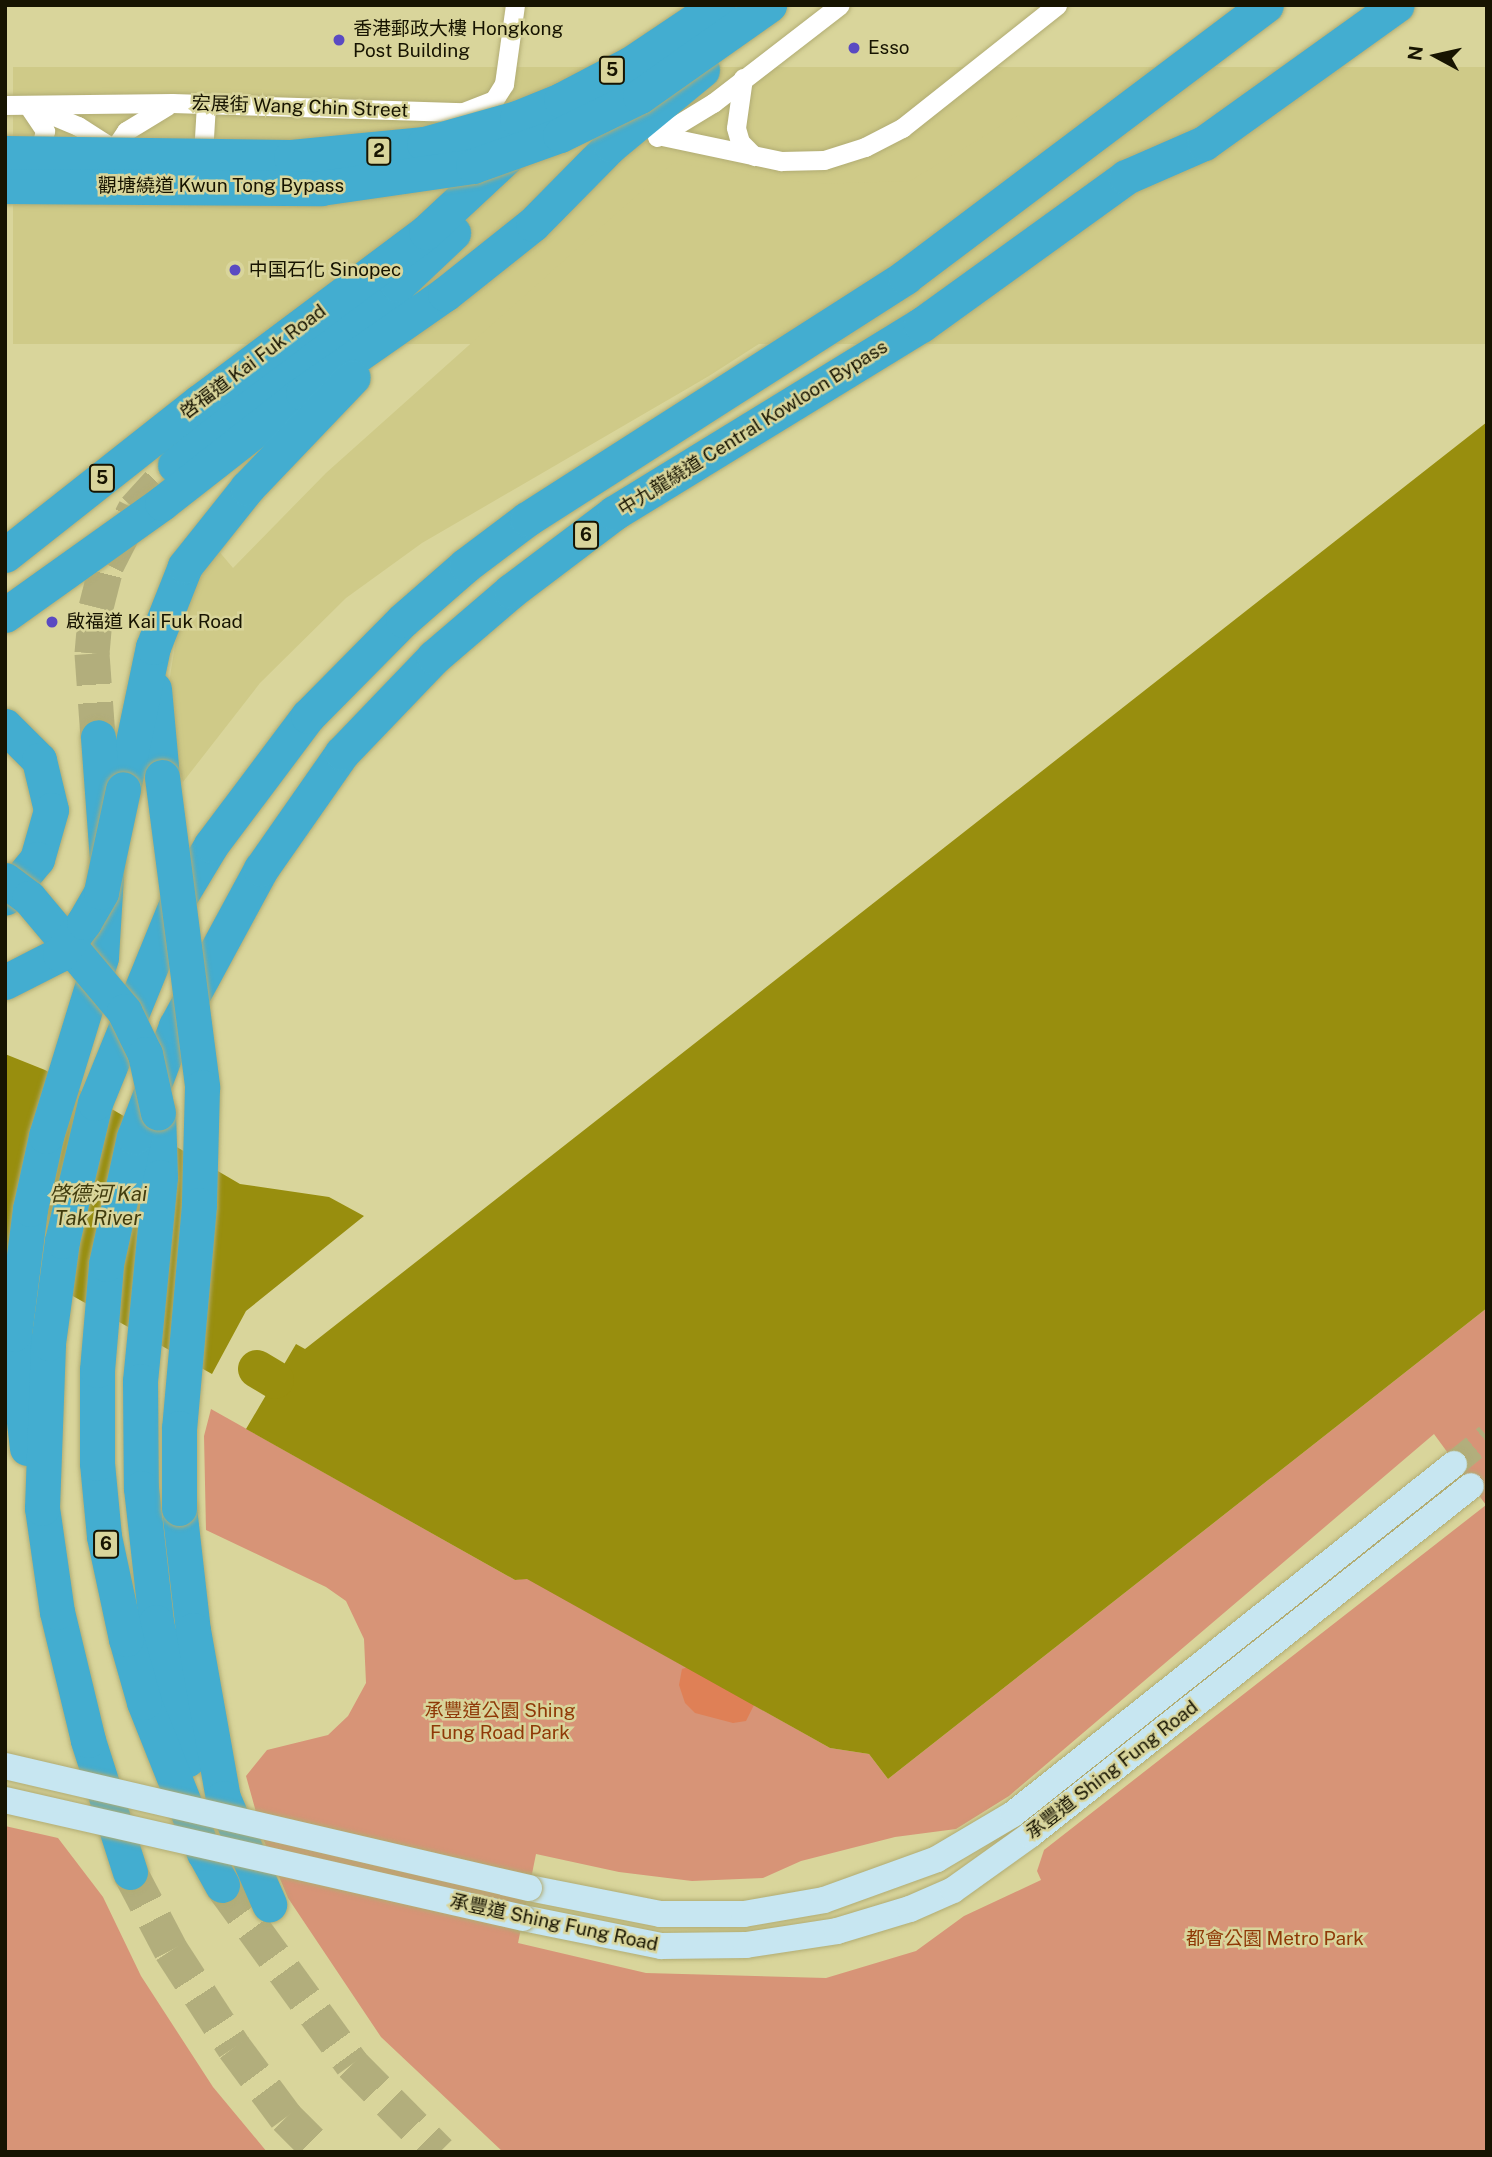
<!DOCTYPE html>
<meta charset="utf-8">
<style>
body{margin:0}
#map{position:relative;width:1492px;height:2157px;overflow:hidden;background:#d9d59b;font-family:"Public Sans","Noto Sans TC",sans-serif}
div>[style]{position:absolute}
.built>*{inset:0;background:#cfca88;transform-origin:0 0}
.green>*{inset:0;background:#d79477}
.forest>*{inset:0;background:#df8056}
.water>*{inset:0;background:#988e0e}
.river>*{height:38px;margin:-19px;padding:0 19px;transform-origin:19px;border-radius:19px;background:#988e0e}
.secondary-tunnel>*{height:26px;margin-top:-13px;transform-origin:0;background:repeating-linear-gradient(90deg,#b2ae7c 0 26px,transparent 0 39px)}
.highway-tunnel>*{height:35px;margin-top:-17.5px;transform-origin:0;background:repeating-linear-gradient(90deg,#b2ae7c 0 35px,transparent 0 53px)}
.roads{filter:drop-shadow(0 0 2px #b1ac73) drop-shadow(0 0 2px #b1ac73)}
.street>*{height:19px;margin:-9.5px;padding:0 9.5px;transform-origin:9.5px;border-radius:9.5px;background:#fff}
.secondary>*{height:26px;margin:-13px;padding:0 13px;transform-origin:13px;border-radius:13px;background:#c7e6f1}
.highway>*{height:35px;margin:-17.5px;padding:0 17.5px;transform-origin:17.5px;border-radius:17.5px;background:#43add0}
.bridges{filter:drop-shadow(0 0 2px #b1ac73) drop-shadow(0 0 2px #b1ac73)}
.secondary-bridge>*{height:26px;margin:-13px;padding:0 13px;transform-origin:13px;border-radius:13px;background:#c7e6f1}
.highway-bridge>*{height:35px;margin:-17.5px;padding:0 17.5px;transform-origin:17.5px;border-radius:17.5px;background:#43add0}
.dots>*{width:19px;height:19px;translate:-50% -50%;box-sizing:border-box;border:4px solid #d9d59b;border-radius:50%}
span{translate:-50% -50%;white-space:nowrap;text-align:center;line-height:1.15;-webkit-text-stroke:5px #d9d59b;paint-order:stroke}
.shield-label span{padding:2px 5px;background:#d9d59b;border:2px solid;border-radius:5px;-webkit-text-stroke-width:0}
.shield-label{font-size:18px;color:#171401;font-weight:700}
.poi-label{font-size:19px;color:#171401}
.left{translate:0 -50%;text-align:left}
.street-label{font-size:19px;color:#171401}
.park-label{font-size:19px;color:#8f3907}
.water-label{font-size:21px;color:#413c0e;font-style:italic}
.frame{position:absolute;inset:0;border:7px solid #171401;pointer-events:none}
.north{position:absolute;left:1401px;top:21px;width:70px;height:70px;-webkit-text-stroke:5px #d9d59b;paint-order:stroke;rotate:278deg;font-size:19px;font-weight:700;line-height:28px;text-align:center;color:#171401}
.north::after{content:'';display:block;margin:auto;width:24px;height:32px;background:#171401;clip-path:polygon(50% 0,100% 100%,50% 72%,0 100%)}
</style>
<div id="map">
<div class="built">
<div style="left:1487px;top:67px;width:277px;height:1474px;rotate:90deg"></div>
<div style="clip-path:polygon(1019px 115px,1049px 158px,709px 376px,422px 543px,346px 598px,260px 683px,183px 782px,168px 725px,167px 695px,182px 602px,212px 543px,233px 568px,326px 473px,673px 163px,813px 184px,910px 181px)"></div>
</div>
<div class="green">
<div style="clip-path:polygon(evenodd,1487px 1308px,1487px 2152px,503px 2152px,381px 2037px,288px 1898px,264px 1841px,246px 1776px,267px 1750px,328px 1735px,348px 1716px,366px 1683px,364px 1639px,346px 1601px,326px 1587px,206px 1530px,204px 1436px,211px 1409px,515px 1580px,527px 1578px,830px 1748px,869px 1754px,888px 1779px,1487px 1308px,1434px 1434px,1486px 1505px,1044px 1850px,1037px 1871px,1041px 1880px,964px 1916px,916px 1951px,826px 1978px,646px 1973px,518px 1943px,536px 1854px,619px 1872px,692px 1881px,763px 1878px,801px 1861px,895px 1837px,956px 1829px,1009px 1796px,1434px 1434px)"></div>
<div style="clip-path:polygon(5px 1826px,58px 1838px,103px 1897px,141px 1976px,213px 2087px,267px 2152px,5px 2152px)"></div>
</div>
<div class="forest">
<div style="clip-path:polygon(694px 1665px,755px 1703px,746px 1721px,733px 1723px,695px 1713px,685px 1703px,679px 1685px,682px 1669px)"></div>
</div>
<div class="water">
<div style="clip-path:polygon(1487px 422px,1487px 1308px,888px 1779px,869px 1754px,830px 1748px,527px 1579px,515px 1580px,246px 1429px,296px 1344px,305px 1349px)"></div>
<div style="clip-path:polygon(5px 1054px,45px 1070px,240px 1184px,329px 1197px,364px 1216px,246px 1311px,212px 1374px,5px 1258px)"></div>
</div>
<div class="river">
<div style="left:257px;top:1369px;width:21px;rotate:31deg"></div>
</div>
<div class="secondary-tunnel">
<div style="left:1454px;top:1464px;width:43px;rotate:-39.3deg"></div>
</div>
<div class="highway-tunnel">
<div style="left:98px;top:737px;width:84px;rotate:-94.1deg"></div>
<div style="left:92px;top:653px;width:46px;rotate:-85deg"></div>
<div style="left:96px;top:607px;width:44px;rotate:-75.7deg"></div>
<div style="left:107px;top:564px;width:62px;rotate:-63deg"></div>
<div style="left:135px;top:509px;width:59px;rotate:-47.7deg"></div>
<div style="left:130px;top:1872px;width:88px;rotate:62.3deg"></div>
<div style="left:171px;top:1950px;width:116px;rotate:57deg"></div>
<div style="left:234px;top:2047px;width:87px;rotate:53.4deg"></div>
<div style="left:286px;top:2117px;width:49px;rotate:45deg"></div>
<div style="left:222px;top:1885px;width:221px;rotate:54deg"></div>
<div style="left:352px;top:2064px;width:124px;rotate:45.3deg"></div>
</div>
<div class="roads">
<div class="street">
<div style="left:743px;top:78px;width:50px;rotate:98deg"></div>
<div style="left:736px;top:128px;width:15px;rotate:74deg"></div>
<div style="left:740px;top:142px;width:20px;rotate:45deg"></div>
<div style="left:206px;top:104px;width:50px;rotate:93.4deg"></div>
<div style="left:203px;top:154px;width:8px;rotate:50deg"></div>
<div style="left:5px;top:105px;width:167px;rotate:-0.7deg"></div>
<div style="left:172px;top:103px;width:291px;rotate:1.8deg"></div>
<div style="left:463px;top:112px;width:33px;rotate:-21deg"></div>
<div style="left:494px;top:100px;width:19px;rotate:-58deg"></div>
<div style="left:504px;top:84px;width:80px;rotate:-82.1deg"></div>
<div style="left:29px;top:107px;width:29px;rotate:56deg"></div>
<div style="left:45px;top:131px;width:31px;rotate:105deg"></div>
<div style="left:40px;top:110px;width:41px;rotate:22.8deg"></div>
<div style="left:78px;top:126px;width:43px;rotate:32.6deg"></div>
<div style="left:662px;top:136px;width:122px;rotate:11.9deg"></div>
<div style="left:781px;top:161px;width:43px;rotate:-1.3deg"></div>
<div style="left:824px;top:160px;width:43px;rotate:-17.6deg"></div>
<div style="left:865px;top:147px;width:42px;rotate:-27.2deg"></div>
<div style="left:902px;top:128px;width:198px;rotate:-38.4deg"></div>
<div style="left:657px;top:137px;width:66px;rotate:-31.3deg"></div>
<div style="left:713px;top:103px;width:160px;rotate:-37.7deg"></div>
<div style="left:113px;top:161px;width:12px;rotate:-85deg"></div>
<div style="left:114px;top:149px;width:22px;rotate:-56deg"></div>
<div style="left:126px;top:131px;width:48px;rotate:-31.4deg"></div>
</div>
<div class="secondary">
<div style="left:529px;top:1888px;width:134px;rotate:11.2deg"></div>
<div style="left:660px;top:1914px;width:84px"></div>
<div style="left:744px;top:1914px;width:81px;rotate:-9.9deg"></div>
<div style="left:824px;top:1900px;width:120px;rotate:-19.9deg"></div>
<div style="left:937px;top:1859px;width:88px;rotate:-30.6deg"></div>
<div style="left:1013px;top:1814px;width:563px;rotate:-38.44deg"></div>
<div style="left:523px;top:1918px;width:141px;rotate:11.5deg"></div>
<div style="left:661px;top:1946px;width:85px;rotate:-0.7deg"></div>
<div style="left:746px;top:1945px;width:92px;rotate:-8.7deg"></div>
<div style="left:837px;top:1931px;width:76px;rotate:-16.8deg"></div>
<div style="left:910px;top:1909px;width:47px;rotate:-23.8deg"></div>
<div style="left:953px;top:1890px;width:95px;rotate:-35.5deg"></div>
<div style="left:1030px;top:1835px;width:562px;rotate:-38.36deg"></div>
</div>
<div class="highway">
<div style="left:175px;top:465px;width:287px;rotate:-38.9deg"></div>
<div style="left:398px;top:285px;width:76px;rotate:-43.4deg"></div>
<div style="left:5px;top:555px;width:247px;rotate:-38.3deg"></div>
<div style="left:199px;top:402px;width:284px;rotate:-36.8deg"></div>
<div style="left:426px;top:232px;width:120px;rotate:-43deg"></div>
<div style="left:5px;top:615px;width:193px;rotate:-35.5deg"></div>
<div style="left:162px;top:503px;width:179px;rotate:-38deg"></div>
<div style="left:303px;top:393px;width:173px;rotate:-34.9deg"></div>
<div style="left:445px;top:294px;width:112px;rotate:-38.5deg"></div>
<div style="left:533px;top:224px;width:111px;rotate:-45.4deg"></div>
<div style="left:611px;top:145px;width:118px;rotate:-39.5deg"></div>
<div style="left:154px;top:689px;width:88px;rotate:84.8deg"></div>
<div style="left:5px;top:726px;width:48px;rotate:45deg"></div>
<div style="left:39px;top:760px;width:51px;rotate:76.5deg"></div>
<div style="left:51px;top:810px;width:51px;rotate:105.9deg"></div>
<div style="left:37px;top:859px;width:50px;rotate:129.4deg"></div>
<div style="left:123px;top:789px;width:145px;rotate:-78.1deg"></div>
<div style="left:153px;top:647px;width:87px;rotate:-68.4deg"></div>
<div style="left:185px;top:566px;width:100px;rotate:-51.5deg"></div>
<div style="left:247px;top:488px;width:153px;rotate:-46.3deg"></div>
<div style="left:158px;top:1113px;width:64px;rotate:88.2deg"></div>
<div style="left:160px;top:1177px;width:205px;rotate:95.6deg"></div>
<div style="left:140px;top:1381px;width:107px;rotate:89.5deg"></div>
<div style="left:141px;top:1488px;width:135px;rotate:83.6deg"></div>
<div style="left:156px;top:1622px;width:141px;rotate:77.3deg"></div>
<div style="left:27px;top:1448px;width:115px;rotate:-96.5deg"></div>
<div style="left:14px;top:1334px;width:126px;rotate:-82.7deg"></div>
<div style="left:30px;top:1209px;width:75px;rotate:-77.6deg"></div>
<div style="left:46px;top:1136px;width:187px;rotate:-72.9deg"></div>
<div style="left:101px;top:957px;width:97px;rotate:-86.5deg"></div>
<div style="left:107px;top:860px;width:123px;rotate:-94.2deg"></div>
<div style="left:179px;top:1508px;width:123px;rotate:83.5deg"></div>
<div style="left:193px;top:1630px;width:171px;rotate:79.9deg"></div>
<div style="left:223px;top:1798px;width:116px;rotate:66.5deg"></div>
<div style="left:130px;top:1872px;width:139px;rotate:-107.7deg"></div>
<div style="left:88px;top:1740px;width:132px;rotate:-103.6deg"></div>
<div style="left:57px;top:1612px;width:105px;rotate:-98.2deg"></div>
<div style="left:42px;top:1508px;width:165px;rotate:-87.9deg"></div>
<div style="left:48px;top:1343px;width:103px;rotate:-82.2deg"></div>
<div style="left:62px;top:1241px;width:142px;rotate:-76.6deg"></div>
<div style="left:95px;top:1103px;width:219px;rotate:-67.8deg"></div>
<div style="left:178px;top:900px;width:64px;rotate:-59deg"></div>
<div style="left:211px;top:845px;width:161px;rotate:-53.1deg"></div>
<div style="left:308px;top:716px;width:135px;rotate:-45.3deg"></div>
<div style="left:403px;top:620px;width:84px;rotate:-41.1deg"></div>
<div style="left:466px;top:565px;width:76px;rotate:-37deg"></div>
<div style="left:527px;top:519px;width:449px;rotate:-32.6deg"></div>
<div style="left:905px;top:277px;width:452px;rotate:-37deg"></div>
<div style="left:222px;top:1885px;width:37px;rotate:-119deg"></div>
<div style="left:204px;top:1853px;width:162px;rotate:-111.7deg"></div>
<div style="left:144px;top:1702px;width:66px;rotate:-105.9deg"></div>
<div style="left:126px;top:1639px;width:105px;rotate:-102.1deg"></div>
<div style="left:104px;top:1536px;width:73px;rotate:-95.5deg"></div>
<div style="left:97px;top:1463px;width:93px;rotate:-90deg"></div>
<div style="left:97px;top:1370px;width:106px;rotate:-85.1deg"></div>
<div style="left:106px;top:1264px;width:130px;rotate:-77.6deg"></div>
<div style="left:134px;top:1137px;width:119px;rotate:-69.3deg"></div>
<div style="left:176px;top:1026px;width:179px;rotate:-61.6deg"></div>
<div style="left:261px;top:869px;width:141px;rotate:-55.1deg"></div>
<div style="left:342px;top:753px;width:133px;rotate:-46.2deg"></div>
<div style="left:434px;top:657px;width:101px;rotate:-40.6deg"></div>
<div style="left:511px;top:591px;width:129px;rotate:-37.1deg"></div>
<div style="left:614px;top:513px;width:360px;rotate:-31.5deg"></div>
<div style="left:921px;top:325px;width:253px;rotate:-35.8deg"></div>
<div style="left:1126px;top:177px;width:85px;rotate:-23.6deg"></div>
<div style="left:1204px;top:143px;width:237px;rotate:-35.6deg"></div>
</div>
</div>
<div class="bridges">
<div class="secondary-bridge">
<div style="left:5px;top:1766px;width:538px;rotate:13.11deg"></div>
<div style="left:5px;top:1800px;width:531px;rotate:12.83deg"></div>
</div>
<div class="highway-bridge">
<div style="left:5px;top:153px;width:286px;rotate:0.8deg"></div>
<div style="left:291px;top:157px;width:134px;rotate:-5.6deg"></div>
<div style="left:424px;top:144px;width:97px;rotate:-15.6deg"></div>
<div style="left:517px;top:118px;width:48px;rotate:-22.2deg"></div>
<div style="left:561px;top:100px;width:78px;rotate:-27.6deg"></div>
<div style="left:630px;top:64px;width:106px;rotate:-33.8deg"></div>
<div style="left:5px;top:186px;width:316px;rotate:0.4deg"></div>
<div style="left:321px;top:188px;width:154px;rotate:-8.2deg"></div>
<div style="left:473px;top:166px;width:92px;rotate:-19.6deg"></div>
<div style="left:560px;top:135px;width:89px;rotate:-26deg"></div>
<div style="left:640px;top:96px;width:158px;rotate:-35.2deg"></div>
<div style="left:162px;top:777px;width:313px;rotate:82.6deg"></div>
<div style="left:202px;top:1087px;width:118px;rotate:91.5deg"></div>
<div style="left:199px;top:1205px;width:224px;rotate:95.1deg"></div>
<div style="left:179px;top:1428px;width:80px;rotate:90deg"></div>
<div style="left:5px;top:880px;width:30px;rotate:37deg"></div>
<div style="left:29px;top:898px;width:148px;rotate:49.9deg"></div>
<div style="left:124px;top:1011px;width:48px;rotate:64deg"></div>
<div style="left:145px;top:1054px;width:60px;rotate:77.6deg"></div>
<div style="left:5px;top:982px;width:62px;rotate:-27deg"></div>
<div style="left:60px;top:954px;width:40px;rotate:-53deg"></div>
<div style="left:84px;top:922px;width:34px;rotate:-60deg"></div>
<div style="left:101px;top:892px;width:105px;rotate:-77.9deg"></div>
</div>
</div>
<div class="dots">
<div style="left:339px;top:40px;background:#5a4ac2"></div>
<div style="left:854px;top:48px;background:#5a4ac2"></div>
<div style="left:235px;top:270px;background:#5a4ac2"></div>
<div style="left:52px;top:622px;background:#5a4ac2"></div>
</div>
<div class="shield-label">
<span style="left:612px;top:70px">5</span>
<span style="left:379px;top:151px">2</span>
<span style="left:102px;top:478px">5</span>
<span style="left:586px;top:535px">6</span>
<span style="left:106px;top:1544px">6</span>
</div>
<div class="poi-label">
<span class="left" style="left:353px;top:40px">香港郵政大樓 Hongkong<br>Post Building</span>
<span class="left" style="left:868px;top:48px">Esso</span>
<span class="left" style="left:249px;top:270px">中国石化 Sinopec</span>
<span class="left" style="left:66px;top:622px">啟福道 Kai Fuk Road</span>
</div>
<div class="street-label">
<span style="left:300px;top:107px;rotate:2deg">宏展街 Wang Chin Street</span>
<span style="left:221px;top:186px">觀塘繞道 Kwun Tong Bypass</span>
<span style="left:253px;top:362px;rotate:-37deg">啓福道 Kai Fuk Road</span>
<span style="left:753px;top:428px;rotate:-32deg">中九龍繞道 Central Kowloon Bypass</span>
<span style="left:1112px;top:1770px;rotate:-38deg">承豐道 Shing Fung Road</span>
<span style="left:554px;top:1923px;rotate:12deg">承豐道 Shing Fung Road</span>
</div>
<div class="park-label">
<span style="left:500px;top:1722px">承豐道公園 Shing<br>Fung Road Park</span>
<span style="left:1275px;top:1939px">都會公園 Metro Park</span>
</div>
<div class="water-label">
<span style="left:98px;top:1206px">啓德河 Kai<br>Tak River</span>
</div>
<div class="frame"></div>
<div class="north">N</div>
</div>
